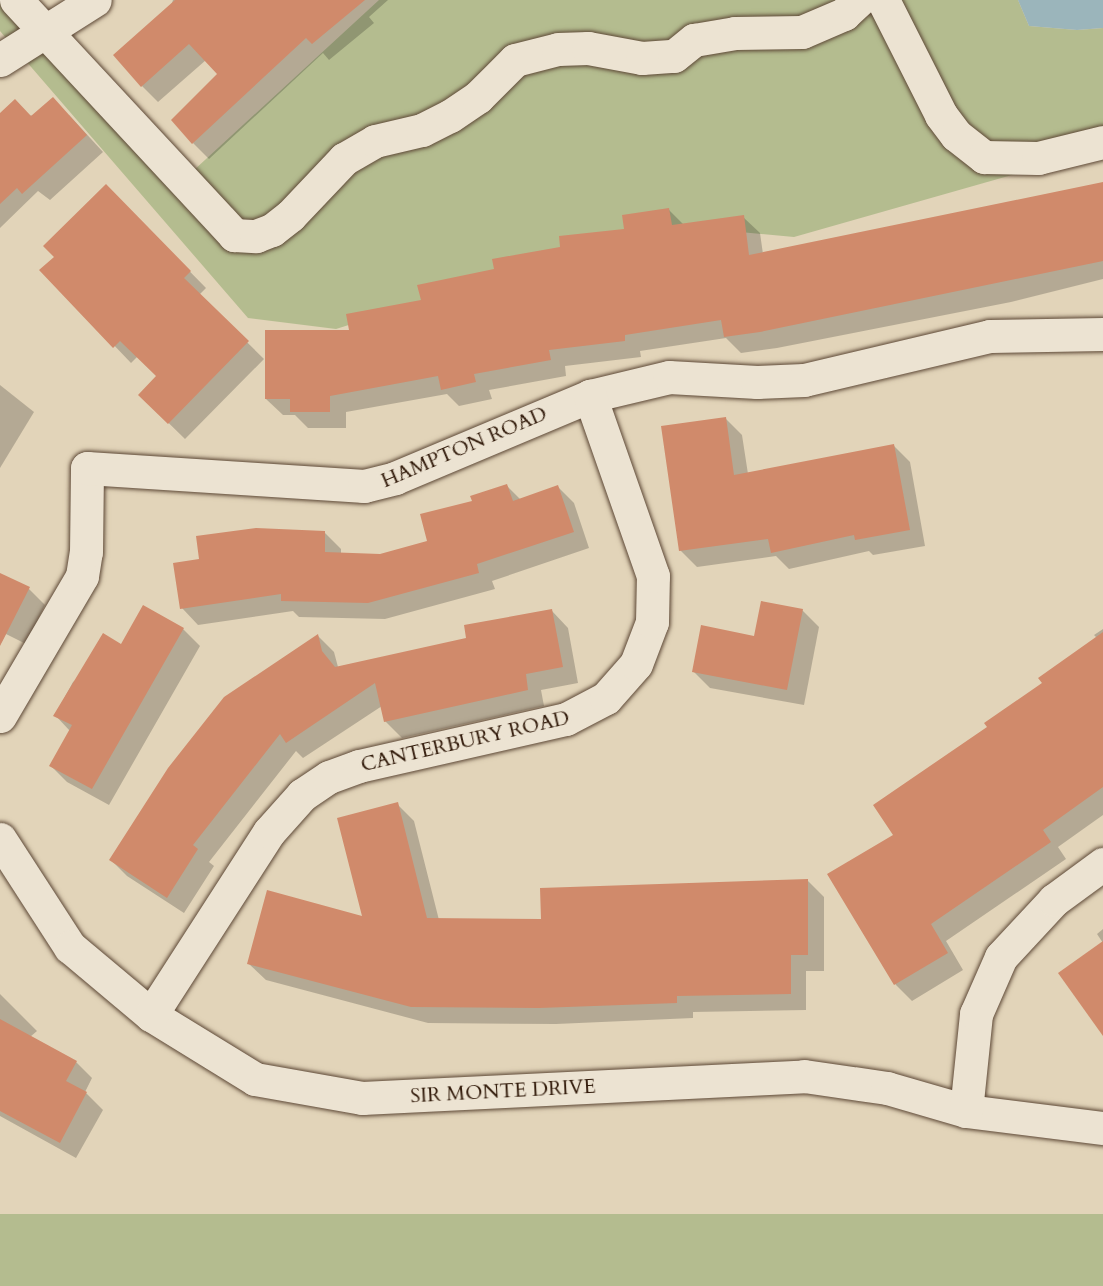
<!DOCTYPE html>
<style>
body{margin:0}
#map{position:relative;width:1103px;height:1286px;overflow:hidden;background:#e2d4b9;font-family:Cardo,serif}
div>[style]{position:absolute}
.green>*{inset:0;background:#b4bc8f;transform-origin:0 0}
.water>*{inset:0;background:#9bb5bb}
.shadow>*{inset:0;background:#0003}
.building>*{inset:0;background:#d08a6b}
.roads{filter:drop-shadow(0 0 2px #5d4836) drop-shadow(0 0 2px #5d4836)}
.minor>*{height:33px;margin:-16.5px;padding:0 16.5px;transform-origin:16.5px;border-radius:16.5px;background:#ece3d2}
span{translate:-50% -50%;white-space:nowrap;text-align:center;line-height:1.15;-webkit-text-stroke:6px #ece3d2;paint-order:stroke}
.street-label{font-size:20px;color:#311a0a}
</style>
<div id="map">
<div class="green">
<div style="clip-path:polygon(0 0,37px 0,193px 171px,379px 0,1018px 0,1029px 26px,1077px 30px,1103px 28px,1103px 149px,794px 237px,665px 225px,336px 329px,248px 318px,0 31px)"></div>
<div style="left:0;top:1214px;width:1103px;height:72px"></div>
</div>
<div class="water">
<div style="clip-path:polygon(1018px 0,1103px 0,1103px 28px,1077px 30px,1029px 26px)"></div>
</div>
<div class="shadow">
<div style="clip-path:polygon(173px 0,388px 0,369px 17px,374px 23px,329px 60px,323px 53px,209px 159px,193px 143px,219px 74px,206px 60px,158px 102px,142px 86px)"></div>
<div style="clip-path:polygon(69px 115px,103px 152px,50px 200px,38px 191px,0 228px,0 116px)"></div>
<div style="clip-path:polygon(1103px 184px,1103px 279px,1011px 302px,777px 348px,741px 353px,726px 338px,640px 351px,641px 357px,565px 366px,566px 376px,489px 390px,492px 399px,459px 406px,447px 394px,346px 412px,346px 428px,308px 428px,295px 415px,283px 415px,266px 399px,351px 332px,495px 270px,626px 230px,669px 210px,684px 225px,743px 217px,760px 233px,763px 254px)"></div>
<div style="clip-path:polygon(106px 186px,206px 288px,199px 295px,264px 359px,185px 439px,140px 395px,158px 376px,138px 356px,131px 363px,42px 270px,56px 257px)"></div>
<div style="clip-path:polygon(0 385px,34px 412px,0 468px)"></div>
<div style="clip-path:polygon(726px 419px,742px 435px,748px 474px,894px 446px,910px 462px,925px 546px,873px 555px,869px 551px,789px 569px,776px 556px,697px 567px,680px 550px)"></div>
<div style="clip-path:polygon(506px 485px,521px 500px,558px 487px,574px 503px,589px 548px,492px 581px,495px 589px,385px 619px,299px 617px,293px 611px,198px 625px,182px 608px,325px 533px,341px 549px,341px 554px,380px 555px,428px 542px,474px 502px)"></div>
<div style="clip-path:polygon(0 574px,29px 589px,45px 605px,26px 644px,6px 634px,0 645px)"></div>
<div style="clip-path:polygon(144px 607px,183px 629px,200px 646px,109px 805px,67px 782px,51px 766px,70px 731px,55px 715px,73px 682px,121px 646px)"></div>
<div style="clip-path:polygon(802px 610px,819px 627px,804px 705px,710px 688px,693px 671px)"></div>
<div style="clip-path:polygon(552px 611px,568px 628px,578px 683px,541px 690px,544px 706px,402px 738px,385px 721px,382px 706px,303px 758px,296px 751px,209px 862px,214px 866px,184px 913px,127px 876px,111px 860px,318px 636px,334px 652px,338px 667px,468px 639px)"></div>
<div style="clip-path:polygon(1103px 629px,1103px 815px,1058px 847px,1066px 859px,946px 941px,963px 970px,912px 1001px,896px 985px,829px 874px,895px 835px,989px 727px,1097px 638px,1094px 635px)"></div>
<div style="clip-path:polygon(397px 804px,414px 821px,439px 920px,543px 921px,808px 881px,824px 897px,824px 971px,806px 971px,806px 1010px,693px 1012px,693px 1018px,556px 1024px,428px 1023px,266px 980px,249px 964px,364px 918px)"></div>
<div style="clip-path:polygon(1103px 929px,1103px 943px,1097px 934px)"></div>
<div style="clip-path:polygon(0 994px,37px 1031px,30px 1037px,76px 1062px,92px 1078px,85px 1092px,103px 1110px,76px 1158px,0 1116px)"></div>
</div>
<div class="building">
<div style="clip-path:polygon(175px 0,365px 0,312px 44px,306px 38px,192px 144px,171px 120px,217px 74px,189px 44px,141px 87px,113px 55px)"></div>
<div style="clip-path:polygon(53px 97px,87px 135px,22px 194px,17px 188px,0 204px,0 113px,15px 99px,31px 116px)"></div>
<div style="clip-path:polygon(1103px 182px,1103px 261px,760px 332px,724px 337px,721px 320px,625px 335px,625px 341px,549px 350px,551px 360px,474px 374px,476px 382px,441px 390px,438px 376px,330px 396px,330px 412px,290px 412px,290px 399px,265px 399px,265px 330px,349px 330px,346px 314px,421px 300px,417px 285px,494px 269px,492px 259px,560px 247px,559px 236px,624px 229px,622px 215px,669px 208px,672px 225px,744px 215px,749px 255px)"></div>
<div style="clip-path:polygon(106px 184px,191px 271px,184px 278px,249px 341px,168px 424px,138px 395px,156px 376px,120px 341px,113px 348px,39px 270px,54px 257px,43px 246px)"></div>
<div style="clip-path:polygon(726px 417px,734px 475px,894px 444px,910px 530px,855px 540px,854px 535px,771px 553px,768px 539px,679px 551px,661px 426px)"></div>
<div style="clip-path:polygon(507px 484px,513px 501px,558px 485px,574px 532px,477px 564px,479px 573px,368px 603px,281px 601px,281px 594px,180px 609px,173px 563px,199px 559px,196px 536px,256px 528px,325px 531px,325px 552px,380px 554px,427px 541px,420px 514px,472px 501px,470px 496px)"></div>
<div style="clip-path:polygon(0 573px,30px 587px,0 646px)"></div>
<div style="clip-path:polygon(761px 601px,803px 609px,787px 690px,692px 672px,701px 625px,754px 636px)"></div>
<div style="clip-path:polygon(143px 605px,184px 628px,92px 789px,49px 766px,72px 725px,53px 716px,103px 633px,121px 644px)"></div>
<div style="clip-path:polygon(552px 609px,563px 667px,526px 674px,528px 690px,384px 722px,375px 683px,286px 743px,280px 734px,193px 845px,198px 849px,167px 898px,109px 860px,168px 768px,224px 697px,318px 634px,322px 651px,335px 667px,466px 638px,464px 625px)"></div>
<div style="clip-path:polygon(1103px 632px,1103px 787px,1043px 830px,1051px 842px,931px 924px,948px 953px,894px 985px,827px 874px,893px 835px,873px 805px,987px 727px,984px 723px,1042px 683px,1038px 678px)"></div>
<div style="clip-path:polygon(398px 802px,427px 918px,541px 919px,540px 888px,808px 879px,808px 955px,791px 955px,791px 994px,677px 996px,677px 1003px,539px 1008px,411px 1007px,247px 964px,267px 890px,362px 916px,337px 818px)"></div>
<div style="clip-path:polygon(1103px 941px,1103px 1036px,1058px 973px)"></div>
<div style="clip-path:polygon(0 1019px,77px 1061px,66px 1081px,87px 1092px,60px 1143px,0 1111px)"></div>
</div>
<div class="roads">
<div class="minor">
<div style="left:16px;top:0;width:321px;rotate:47.1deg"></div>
<div style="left:234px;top:235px;width:22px;rotate:3deg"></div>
<div style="left:256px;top:236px;width:17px;rotate:-21deg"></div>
<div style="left:272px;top:230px;width:23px;rotate:-38deg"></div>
<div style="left:290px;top:216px;width:79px;rotate:-46.5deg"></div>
<div style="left:344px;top:159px;width:36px;rotate:-30deg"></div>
<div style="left:375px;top:141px;width:48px;rotate:-13.2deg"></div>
<div style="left:422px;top:130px;width:31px;rotate:-27deg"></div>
<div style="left:450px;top:116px;width:34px;rotate:-34deg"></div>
<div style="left:478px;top:97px;width:52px;rotate:-45deg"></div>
<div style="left:515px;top:60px;width:44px;rotate:-14.3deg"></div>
<div style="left:558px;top:49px;width:30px;rotate:-2deg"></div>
<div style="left:588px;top:48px;width:55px;rotate:10.5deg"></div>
<div style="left:642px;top:58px;width:32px;rotate:-4deg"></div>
<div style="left:674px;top:56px;width:26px;rotate:-39deg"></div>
<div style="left:694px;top:40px;width:42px;rotate:-9.7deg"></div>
<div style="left:735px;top:33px;width:67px;rotate:-0.9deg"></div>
<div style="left:802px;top:32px;width:46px;rotate:-23.2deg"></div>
<div style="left:844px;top:14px;width:21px;rotate:-43deg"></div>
<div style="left:883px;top:0;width:129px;rotate:63.2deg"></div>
<div style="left:941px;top:115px;width:25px;rotate:53deg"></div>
<div style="left:956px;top:135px;width:36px;rotate:38deg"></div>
<div style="left:984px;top:157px;width:54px;rotate:1.1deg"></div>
<div style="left:1038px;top:158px;width:67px;rotate:-13.8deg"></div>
<div style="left:0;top:60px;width:112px;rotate:-32.3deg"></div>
<div style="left:0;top:716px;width:162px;rotate:-59.6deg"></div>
<div style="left:82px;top:576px;width:24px;rotate:-81deg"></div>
<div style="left:86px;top:552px;width:84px;rotate:-89.3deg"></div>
<div style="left:87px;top:468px;width:278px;rotate:3.7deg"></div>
<div style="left:364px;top:486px;width:32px;rotate:-14deg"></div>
<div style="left:395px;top:478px;width:212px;rotate:-22.8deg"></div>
<div style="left:590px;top:396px;width:81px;rotate:-13.5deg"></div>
<div style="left:669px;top:377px;width:88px;rotate:3.3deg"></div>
<div style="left:757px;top:382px;width:47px;rotate:-2.4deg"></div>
<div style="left:804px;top:380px;width:191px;rotate:-13.3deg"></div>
<div style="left:990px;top:336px;width:113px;rotate:-1deg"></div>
<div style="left:0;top:839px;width:129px;rotate:57.1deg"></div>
<div style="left:70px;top:947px;width:106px;rotate:40deg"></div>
<div style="left:151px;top:1015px;width:122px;rotate:31.6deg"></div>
<div style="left:255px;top:1079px;width:109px;rotate:10.1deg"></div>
<div style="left:362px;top:1098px;width:443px;rotate:-2.8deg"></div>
<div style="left:804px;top:1076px;width:84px;rotate:8.2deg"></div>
<div style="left:887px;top:1088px;width:82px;rotate:16.2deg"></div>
<div style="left:966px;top:1111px;width:138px;rotate:7.1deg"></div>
<div style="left:151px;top:1015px;width:218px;rotate:-57.2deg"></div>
<div style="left:269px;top:832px;width:50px;rotate:-48.3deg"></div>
<div style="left:302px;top:795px;width:32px;rotate:-34deg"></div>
<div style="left:329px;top:777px;width:32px;rotate:-20deg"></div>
<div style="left:359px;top:766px;width:212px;rotate:-12.8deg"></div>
<div style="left:566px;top:719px;width:45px;rotate:-27.7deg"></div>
<div style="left:606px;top:698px;width:45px;rotate:-48.6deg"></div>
<div style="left:636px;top:664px;width:45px;rotate:-69.1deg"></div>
<div style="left:652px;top:622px;width:46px;rotate:-88.8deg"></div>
<div style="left:653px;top:576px;width:191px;rotate:-109.3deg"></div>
<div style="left:966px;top:1111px;width:98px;rotate:-84.1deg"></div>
<div style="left:976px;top:1014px;width:62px;rotate:-66.3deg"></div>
<div style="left:1001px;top:957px;width:78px;rotate:-47.1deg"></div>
<div style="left:1054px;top:900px;width:61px;rotate:-36.3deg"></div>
</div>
</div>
<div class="street-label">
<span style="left:464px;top:447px;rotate:-23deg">HAMPTON ROAD</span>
<span style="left:465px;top:741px;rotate:-13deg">CANTERBURY ROAD</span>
<span style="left:503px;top:1091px;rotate:-3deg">SIR MONTE DRIVE</span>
</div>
</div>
